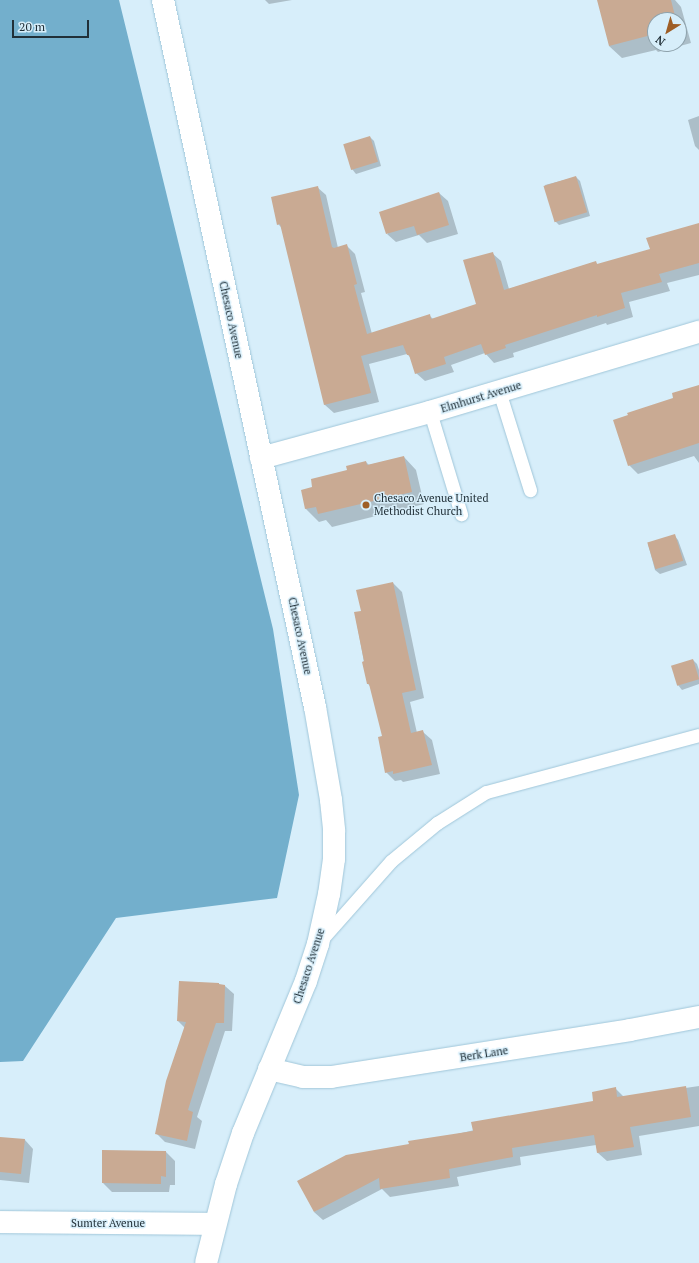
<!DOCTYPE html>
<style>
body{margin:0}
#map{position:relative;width:699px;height:1263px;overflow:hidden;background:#d7eefa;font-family:"PT Serif",serif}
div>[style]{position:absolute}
.forest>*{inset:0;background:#73afcc}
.shadow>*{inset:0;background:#0003}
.building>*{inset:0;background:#c9aa93;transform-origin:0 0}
.roads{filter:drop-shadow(0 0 1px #a0c6d9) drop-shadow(0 0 1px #a0c6d9)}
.lane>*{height:13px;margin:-6.5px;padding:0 6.5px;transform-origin:6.5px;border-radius:6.5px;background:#fff}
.street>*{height:22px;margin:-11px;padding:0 11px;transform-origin:11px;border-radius:11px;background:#fff}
.secondary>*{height:22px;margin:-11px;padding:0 11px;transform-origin:11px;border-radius:11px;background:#fff}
.dots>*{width:11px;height:11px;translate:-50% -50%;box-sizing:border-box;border:2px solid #d7eefa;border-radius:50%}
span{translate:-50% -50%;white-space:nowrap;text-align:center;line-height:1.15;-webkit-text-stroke:3px #d7eefa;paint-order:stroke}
.street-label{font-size:11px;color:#213038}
.poi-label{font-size:11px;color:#213038}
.left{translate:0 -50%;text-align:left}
.north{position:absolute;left:647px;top:12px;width:40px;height:40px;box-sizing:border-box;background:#d7eefa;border:1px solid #8ea2ac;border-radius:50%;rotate:217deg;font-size:11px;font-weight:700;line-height:16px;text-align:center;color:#213038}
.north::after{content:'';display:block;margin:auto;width:14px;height:18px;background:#9e5e26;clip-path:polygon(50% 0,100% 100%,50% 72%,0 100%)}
.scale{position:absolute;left:12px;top:20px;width:77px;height:18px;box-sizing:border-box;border:2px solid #213038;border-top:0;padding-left:5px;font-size:12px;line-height:14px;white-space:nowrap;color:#213038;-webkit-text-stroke:3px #d7eefa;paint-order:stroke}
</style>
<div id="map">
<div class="forest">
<div style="clip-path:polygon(0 0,119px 0,273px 629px,299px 795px,277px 898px,116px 918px,23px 1061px,0 1062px)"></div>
</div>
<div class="shadow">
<div style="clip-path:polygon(265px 0,292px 0,269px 4px)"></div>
<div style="clip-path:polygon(evenodd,608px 0,675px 0,681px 7px,691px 43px,658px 52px,656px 50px,622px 58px,609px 46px,608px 0,655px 20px,679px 20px,679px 44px,655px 44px,655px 20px)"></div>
<div style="clip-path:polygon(699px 116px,699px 150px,695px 146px,688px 120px)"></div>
<div style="clip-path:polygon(370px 137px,374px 141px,381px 166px,356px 174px,352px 169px)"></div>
<div style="clip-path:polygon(576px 177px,580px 181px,590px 216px,559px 225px,555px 221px,545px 185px)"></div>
<div style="clip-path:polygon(317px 187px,326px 195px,338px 248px,347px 246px,355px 254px,365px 292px,361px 293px,372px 334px,429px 315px,434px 320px,477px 305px,492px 253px,501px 261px,509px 289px,595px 262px,598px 265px,651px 250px,699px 224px,699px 275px,667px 283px,670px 291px,629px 302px,633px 317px,607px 325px,606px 323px,513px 353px,514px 357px,494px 363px,485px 353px,451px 365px,454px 372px,425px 381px,416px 373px,412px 359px,407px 354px,369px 364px,379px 402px,334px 413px,325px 405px,282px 228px,278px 224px)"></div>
<div style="clip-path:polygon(439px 193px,448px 201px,458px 234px,427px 243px,419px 235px,396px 242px,387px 234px)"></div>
<div style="clip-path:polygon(699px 386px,699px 463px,694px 456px,638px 474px,629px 465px,675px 398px)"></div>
<div style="clip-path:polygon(404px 457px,416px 470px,424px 504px,332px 527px,326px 520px,319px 522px,306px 509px,302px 491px,314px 488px,366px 462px,369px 465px)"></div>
<div style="clip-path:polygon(674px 535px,678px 540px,687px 565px,660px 574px,655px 570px,648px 544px)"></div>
<div style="clip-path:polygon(393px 583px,402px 592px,424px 698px,410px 702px,417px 733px,423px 732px,432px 740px,440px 774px,403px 782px,401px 780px,395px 781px,386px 772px,383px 737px,371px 687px,368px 684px,355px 613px,362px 612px)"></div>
<div style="clip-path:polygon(693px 660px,697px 664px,699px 670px,699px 684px,682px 690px,678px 685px)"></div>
<div style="clip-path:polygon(220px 985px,225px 986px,234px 994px,232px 1031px,225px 1031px,197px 1117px,202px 1121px,195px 1149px,165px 1142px,156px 1133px,185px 1028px,178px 1021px)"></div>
<div style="clip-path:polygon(699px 1086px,699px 1126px,639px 1136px,642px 1155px,607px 1161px,598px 1153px,596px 1145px,520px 1157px,521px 1165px,457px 1177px,459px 1186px,390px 1197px,382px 1189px,323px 1220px,314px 1212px,410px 1145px,594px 1102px,615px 1088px,624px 1097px)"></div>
<div style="clip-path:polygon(0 1138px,25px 1140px,33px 1149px,29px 1183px,0 1180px)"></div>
<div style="clip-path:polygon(103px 1152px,166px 1152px,175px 1161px,175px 1185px,170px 1185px,169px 1192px,112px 1192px,103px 1183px)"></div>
</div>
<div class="building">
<div style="clip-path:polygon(597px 0,671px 0,676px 20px,655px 20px,655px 34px,609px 46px)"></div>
<div style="left:370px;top:136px;width:27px;height:28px;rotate:73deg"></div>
<div style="left:576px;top:176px;width:38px;height:34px;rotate:73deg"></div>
<div style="clip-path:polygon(318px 186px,332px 247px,334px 248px,347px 244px,357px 284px,354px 285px,367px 334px,430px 314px,431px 319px,476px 304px,463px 260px,493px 252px,504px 290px,596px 261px,597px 264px,650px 249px,646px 238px,699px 223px,699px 263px,659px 274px,662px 282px,621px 293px,625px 308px,597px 317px,597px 315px,505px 345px,506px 348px,485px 355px,481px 344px,444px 357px,446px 364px,415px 374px,409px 355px,407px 355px,403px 345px,361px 356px,371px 393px,324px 405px,280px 224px,277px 225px,271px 197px)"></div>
<div style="clip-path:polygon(439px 192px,449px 225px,417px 235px,414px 226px,386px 234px,379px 212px)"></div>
<div style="clip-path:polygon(699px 385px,699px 443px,628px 466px,613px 420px,628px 415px,627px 413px,673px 398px,672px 393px)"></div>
<div style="clip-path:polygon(404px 456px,412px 492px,318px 514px,316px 507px,305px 509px,301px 490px,312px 487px,311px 479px,347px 470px,346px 466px,366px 461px,367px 465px)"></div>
<div style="left:675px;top:534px;width:28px;height:29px;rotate:73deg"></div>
<div style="clip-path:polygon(393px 582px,416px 690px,402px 693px,411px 733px,423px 730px,432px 765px,393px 774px,393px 771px,385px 773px,378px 737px,382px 736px,369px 684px,367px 684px,362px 662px,364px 661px,354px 612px,361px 611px,356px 590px)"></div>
<div style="left:693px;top:659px;width:21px;height:23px;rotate:73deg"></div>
<div style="clip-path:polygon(179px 981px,219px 983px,219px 984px,225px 985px,224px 1023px,216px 1023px,204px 1058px,188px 1110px,193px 1112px,187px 1141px,155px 1134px,166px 1081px,186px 1022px,177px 1021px)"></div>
<div style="clip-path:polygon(686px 1086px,691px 1117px,630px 1127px,634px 1147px,597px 1153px,594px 1135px,512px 1148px,513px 1157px,449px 1169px,450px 1178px,380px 1189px,379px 1178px,314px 1212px,297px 1181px,346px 1155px,409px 1144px,408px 1141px,473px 1131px,471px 1122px,593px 1101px,592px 1092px,616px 1087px,617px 1097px)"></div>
<div style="clip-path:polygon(0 1137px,25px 1139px,21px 1174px,0 1172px)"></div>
<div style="clip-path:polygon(102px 1150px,166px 1151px,166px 1177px,161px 1176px,161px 1184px,102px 1183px)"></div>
</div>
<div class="roads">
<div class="lane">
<div style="left:499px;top:391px;width:104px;rotate:72.6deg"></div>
<div style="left:430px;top:412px;width:107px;rotate:73.1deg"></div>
<div style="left:322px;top:939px;width:104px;rotate:-48.5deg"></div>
<div style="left:391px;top:861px;width:60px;rotate:-39.6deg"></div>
<div style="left:437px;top:823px;width:58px;rotate:-32.3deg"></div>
<div style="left:486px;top:792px;width:220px;rotate:-15deg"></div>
</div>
<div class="street">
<div style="left:261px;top:458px;width:175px;rotate:-15.2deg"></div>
<div style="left:430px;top:412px;width:281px;rotate:-16.6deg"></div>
<div style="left:269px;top:1069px;width:35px;rotate:13deg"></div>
<div style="left:303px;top:1077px;width:28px"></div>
<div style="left:331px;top:1077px;width:303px;rotate:-8.9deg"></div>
<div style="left:630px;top:1030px;width:70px;rotate:-10.7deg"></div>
<div style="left:0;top:1222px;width:215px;rotate:0.5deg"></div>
</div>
<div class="secondary">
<div style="left:163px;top:0;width:723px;rotate:77.87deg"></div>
<div style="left:315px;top:707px;width:94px;rotate:80.2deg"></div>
<div style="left:331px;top:800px;width:31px;rotate:84deg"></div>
<div style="left:334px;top:831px;width:28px;rotate:90deg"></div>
<div style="left:334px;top:859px;width:35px;rotate:98deg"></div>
<div style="left:329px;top:894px;width:51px;rotate:102.4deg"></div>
<div style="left:318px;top:944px;width:39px;rotate:108deg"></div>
<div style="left:306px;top:981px;width:165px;rotate:112.5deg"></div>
<div style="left:243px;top:1133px;width:54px;rotate:108.4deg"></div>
<div style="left:226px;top:1184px;width:81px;rotate:104.2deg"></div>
</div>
</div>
<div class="dots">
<div style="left:366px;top:505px;background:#9e5e26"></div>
</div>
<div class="street-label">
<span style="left:231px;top:320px;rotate:78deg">Chesaco Avenue</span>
<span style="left:481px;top:397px;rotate:-17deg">Elmhurst Avenue</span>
<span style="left:300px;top:636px;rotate:78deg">Chesaco Avenue</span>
<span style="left:309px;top:966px;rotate:-72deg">Chesaco Avenue</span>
<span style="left:484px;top:1054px;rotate:-9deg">Berk Lane</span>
<span style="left:108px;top:1223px">Sumter Avenue</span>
</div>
<div class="poi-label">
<span class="left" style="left:374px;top:505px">Chesaco Avenue United<br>Methodist Church</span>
</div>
<div class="north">N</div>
<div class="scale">20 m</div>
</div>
